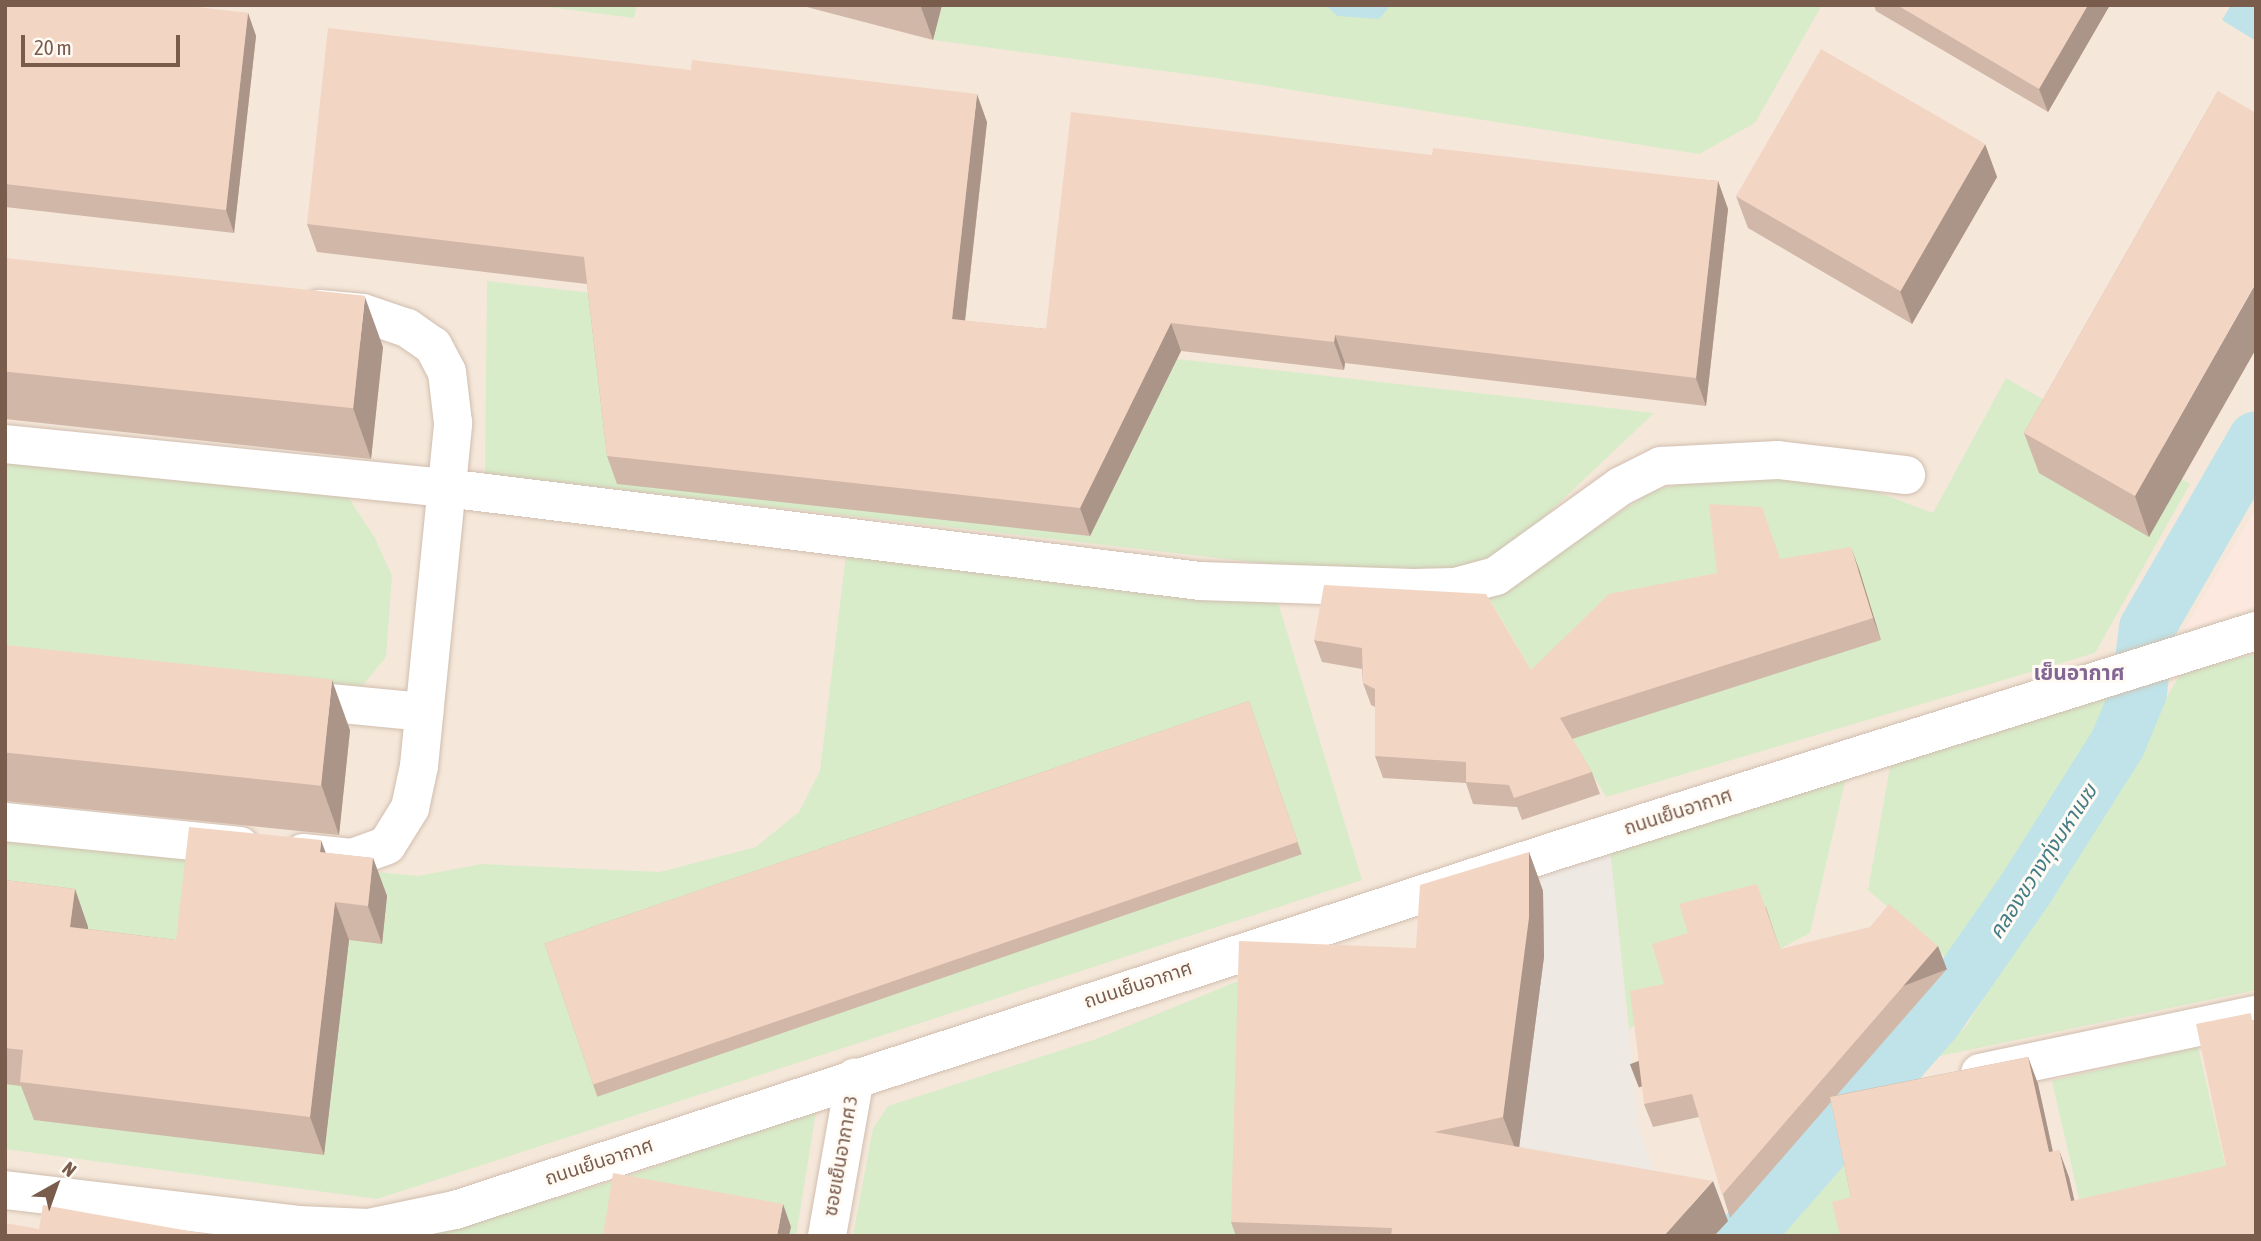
<!DOCTYPE html>
<meta charset="utf-8">
<style>
body{margin:0}
#map{position:relative;width:2261px;height:1241px;overflow:hidden;background:#fdf6ec;font-family:"Asap Condensed","Noto Sans Thai",sans-serif}
div>[style]{position:absolute}
.residential>*{inset:0;background:#f5e8da;transform-origin:0 0}
.commercial>*{inset:0;background:#fde8e0}
.industrial>*{inset:0;background:#efe9e4}
.green>*{inset:0;background:#d8ecc9;transform-origin:0 0}
.water>*{inset:0;background:#bfe3e8}
.canal>*{height:56px;margin:-28px;padding:0 28px;transform-origin:28px;border-radius:28px;background:#bfe3e8}
.roads{filter:drop-shadow(0 0 2px #d1beb0) drop-shadow(0 0 2px #d1beb0)}
.minor>*{height:38px;margin:-19px;padding:0 19px;transform-origin:19px;border-radius:19px;background:#fff}
.wall>*{inset:0;background:#d1b7a8;transform-origin:0 0}
.shaded-wall>*{inset:0;background:#aa9588;transform-origin:0 0}
.building>*{inset:0;background:#f3d5c3;transform-origin:0 0}
span{translate:-50% -50%;white-space:nowrap;text-align:center;line-height:1.15;-webkit-text-stroke:6px #fffaf3;paint-order:stroke}
.street-label{font-size:19px;color:#7a5c4d}
.neighbourhood-label{font-size:21px;color:#846695;font-weight:700}
.water-label{font-size:21px;color:#437c86;font-style:italic}
.frame{position:absolute;inset:0;border:7px solid #7a5c4d;pointer-events:none}
.north{position:absolute;left:21px;top:1150px;width:70px;height:70px;-webkit-text-stroke:5px #fffaf3;paint-order:stroke;rotate:40deg;font-size:19px;font-weight:700;line-height:28px;text-align:center;color:#7a5c4d}
.north::after{content:'';display:block;margin:auto;width:24px;height:32px;background:#7a5c4d;clip-path:polygon(50% 0,100% 100%,50% 72%,0 100%)}
.scale{position:absolute;left:21px;top:35px;width:159px;height:32px;box-sizing:border-box;border:4px solid #7a5c4d;border-top:0;padding-left:9px;font-size:21px;line-height:24px;white-space:nowrap;color:#7a5c4d;-webkit-text-stroke:5px #fffaf3;paint-order:stroke}
</style>
<div id="map">
<div class="residential">
<div style="left:5px;top:5px;width:2251px;height:1231px"></div>
</div>
<div class="commercial">
<div style="clip-path:polygon(2256px 509px,2256px 606px,2184px 630px)"></div>
</div>
<div class="industrial">
<div style="clip-path:polygon(1610px 848px,1639px 1131px,1680px 1236px,1400px 1236px,1427px 918px)"></div>
</div>
<div class="green">
<div style="clip-path:polygon(532px 5px,637px 5px,634px 18px)"></div>
<div style="clip-path:polygon(942px 5px,1822px 5px,1755px 123px,1699px 154px,1216px 78px,933px 40px)"></div>
<div style="clip-path:polygon(487px 281px,1654px 413px,1499px 560px,1445px 584px,485px 474px)"></div>
<div style="clip-path:polygon(2006px 378px,2190px 484px,2095px 653px,1606px 797px,1489px 598px,1654px 490px,1707px 479px,1782px 478px,1869px 489px,1933px 513px)"></div>
<div style="clip-path:polygon(5px 462px,348px 497px,375px 538px,392px 576px,386px 657px,362px 686px,5px 650px)"></div>
<div style="clip-path:polygon(846px 554px,1277px 599px,1362px 880px,377px 1199px,5px 1149px,5px 837px,418px 876px,482px 864px,660px 872px,756px 847px,799px 812px,820px 771px)"></div>
<div style="clip-path:polygon(2256px 654px,2256px 990px,1935px 1057px,1967px 1025px,2182px 672px)"></div>
<div style="clip-path:polygon(2127px 683px,2126px 708px,2114px 735px,1959px 969px,1868px 890px,1892px 756px)"></div>
<div style="clip-path:polygon(1848px 769px,1810px 933px,1629px 1029px,1610px 848px)"></div>
<div style="clip-path:polygon(1238px 981px,1242px 1236px,853px 1236px,873px 1128px,888px 1106px,1096px 1039px)"></div>
<div style="left:2198px;top:1047px;width:143px;height:150px;rotate:77deg"></div>
<div style="clip-path:polygon(817px 1106px,796px 1236px,426px 1236px,621px 1179px)"></div>
<div style="clip-path:polygon(1878px 1112px,1888px 1236px,1779px 1236px,1812px 1198px)"></div>
</div>
<div class="water">
<div style="clip-path:polygon(1326px 5px,1391px 5px,1379px 19px,1337px 16px)"></div>
<div style="clip-path:polygon(2231px 5px,2256px 5px,2256px 41px,2222px 20px)"></div>
</div>
<div class="canal">
<div style="left:1745px;top:1236px;width:288px;rotate:-48.8deg"></div>
<div style="left:1935px;top:1019px;width:161px;rotate:-55.1deg"></div>
<div style="left:2027px;top:887px;width:170px;rotate:-57.7deg"></div>
<div style="left:2118px;top:743px;width:55px;rotate:-67.6deg"></div>
<div style="left:2139px;top:692px;width:64px;rotate:-82.9deg"></div>
<div style="left:2147px;top:628px;width:218px;rotate:-60deg"></div>
</div>
<div class="roads">
<div class="minor">
<div style="left:5px;top:444px;width:443px;rotate:5.7deg"></div>
<div style="left:446px;top:488px;width:760px;rotate:7.03deg"></div>
<div style="left:1200px;top:581px;width:213px;rotate:1.9deg"></div>
<div style="left:1413px;top:588px;width:42px;rotate:-1.4deg"></div>
<div style="left:1455px;top:587px;width:42px;rotate:-15deg"></div>
<div style="left:1496px;top:576px;width:154px;rotate:-35.8deg"></div>
<div style="left:1621px;top:486px;width:45px;rotate:-26.6deg"></div>
<div style="left:1661px;top:466px;width:117px;rotate:-2.9deg"></div>
<div style="left:1778px;top:460px;width:129px;rotate:6.7deg"></div>
<div style="left:289px;top:699px;width:136px;rotate:5.5deg"></div>
<div style="left:5px;top:822px;width:236px;rotate:5.8deg"></div>
<div style="left:303px;top:853px;width:49px;rotate:5.8deg"></div>
<div style="left:352px;top:858px;width:37px;rotate:-20deg"></div>
<div style="left:387px;top:845px;width:44px;rotate:-58.1deg"></div>
<div style="left:410px;top:808px;width:43px;rotate:-77.9deg"></div>
<div style="left:419px;top:766px;width:345px;rotate:-84.3deg"></div>
<div style="left:453px;top:423px;width:51px;rotate:-96.7deg"></div>
<div style="left:447px;top:372px;width:30px;rotate:-118deg"></div>
<div style="left:433px;top:346px;width:32px;rotate:-145deg"></div>
<div style="left:407px;top:328px;width:46px;rotate:-161.2deg"></div>
<div style="left:363px;top:313px;width:44px;rotate:-174.8deg"></div>
<div style="left:1980px;top:1073px;width:282px;rotate:-11.9deg"></div>
<div style="left:5px;top:1190px;width:295px;rotate:6.8deg"></div>
<div style="left:298px;top:1225px;width:70px;rotate:2.5deg"></div>
<div style="left:368px;top:1228px;width:89px;rotate:-11.7deg"></div>
<div style="left:455px;top:1210px;width:1163px;rotate:-18.08deg"></div>
<div style="left:1561px;top:849px;width:728px;rotate:-17.42deg"></div>
<div style="left:827px;top:1236px;width:161px;rotate:-80deg"></div>
</div>
</div>
<div class="wall">
<div style="clip-path:polygon(5px 5px,248px 13px,256px 36px,234px 233px,5px 207px)"></div>
<div style="clip-path:polygon(799px 5px,942px 5px,933px 40px)"></div>
<div style="clip-path:polygon(1874px 5px,2110px 5px,2048px 112px,1876px 11px)"></div>
<div style="clip-path:polygon(2218px 91px,2149px 537px,2039px 473px,2024px 433px)"></div>
<div style="clip-path:polygon(987px 122px,965px 321px,1046px 329px,1432px 155px,1718px 181px,1728px 209px,1706px 406px,1345px 363px,1344px 370px,1181px 351px,1090px 536px,617px 484px,607px 456px,587px 284px,317px 252px,307px 224px)"></div>
<div style="clip-path:polygon(1985px 144px,1997px 177px,1912px 324px,1748px 228px,1736px 196px)"></div>
<div style="clip-path:polygon(5px 258px,383px 347px,371px 459px,5px 419px)"></div>
<div style="clip-path:polygon(1781px 559px,1859px 569px,1881px 640px,1572px 739px,1592px 772px,1600px 794px,1522px 820px,1517px 807px,1473px 804px,1466px 783px,1383px 778px,1375px 756px,1375px 707px,1371px 705px,1363px 683px,1362px 669px,1322px 662px,1314px 640px,1531px 670px,1717px 573px)"></div>
<div style="clip-path:polygon(5px 645px,350px 730px,339px 835px,5px 801px)"></div>
<div style="left:1249px;top:701px;width:162px;height:745px;rotate:71deg"></div>
<div style="clip-path:polygon(1529px 852px,1543px 891px,1544px 957px,1519px 1147px,1728px 1221px,1714px 1236px,1236px 1236px,1231px 1222px,1416px 948px)"></div>
<div style="clip-path:polygon(326px 853px,373px 858px,387px 896px,382px 944px,349px 940px,324px 1155px,34px 1120px,21px 1086px,5px 1084px,5px 880px,75px 889px,88px 927px,88px 929px,176px 940px)"></div>
<div style="clip-path:polygon(1766px 907px,1780px 949px,1947px 969px,1837px 1095px,2028px 1057px,2038px 1084px,2053px 1152px,2069px 1177px,2074px 1200px,2256px 1236px,1851px 1197px,1831px 1102px,1730px 1218px,1699px 1117px,1653px 1127px,1644px 1104px,1664px 984px)"></div>
</div>
<div class="shaded-wall">
<div style="clip-path:polygon(922px 5px,942px 5px,933px 40px,921px 7px)"></div>
<div style="clip-path:polygon(2088px 5px,2110px 5px,2048px 112px,2039px 89px)"></div>
<div style="clip-path:polygon(248px 13px,256px 36px,234px 233px,226px 210px)"></div>
<div style="clip-path:polygon(977px 94px,987px 122px,962px 347px,952px 319px)"></div>
<div style="clip-path:polygon(1985px 144px,1997px 177px,1912px 324px,1900px 291px)"></div>
<div style="clip-path:polygon(1718px 181px,1728px 209px,1706px 406px,1696px 378px)"></div>
<div style="clip-path:polygon(2256px 283px,2256px 349px,2149px 537px,2135px 496px)"></div>
<div style="clip-path:polygon(365px 297px,383px 347px,371px 459px,353px 408px)"></div>
<div style="clip-path:polygon(1171px 323px,1181px 351px,1090px 536px,1080px 508px)"></div>
<div style="clip-path:polygon(1335px 335px,1345px 363px,1344px 370px,1334px 342px)"></div>
<div style="clip-path:polygon(1851px 547px,1859px 569px,1881px 640px,1873px 618px)"></div>
<div style="clip-path:polygon(332px 680px,350px 730px,339px 835px,321px 784px)"></div>
<div style="clip-path:polygon(321px 840px,335px 878px,320px 852px)"></div>
<div style="clip-path:polygon(1529px 852px,1543px 891px,1544px 957px,1518px 1156px,1503px 1117px)"></div>
<div style="clip-path:polygon(373px 858px,387px 896px,382px 944px,368px 906px)"></div>
<div style="clip-path:polygon(75px 889px,88px 927px,84px 965px,70px 927px)"></div>
<div style="clip-path:polygon(335px 902px,349px 940px,324px 1155px,310px 1117px)"></div>
<div style="left:1938px;top:946px;width:25px;height:330px;rotate:69deg"></div>
<div style="clip-path:polygon(2028px 1057px,2038px 1084px,2059px 1180px,2049px 1152px)"></div>
<div style="clip-path:polygon(2059px 1150px,2069px 1177px,2081px 1229px,2071px 1201px)"></div>
<div style="clip-path:polygon(1713px 1181px,1728px 1221px,1714px 1236px,1664px 1236px)"></div>
<div style="clip-path:polygon(783px 1204px,791px 1227px,789px 1236px,777px 1236px)"></div>
</div>
<div class="building">
<div style="clip-path:polygon(5px 5px,182px 5px,248px 13px,226px 210px,5px 184px)"></div>
<div style="clip-path:polygon(1897px 5px,2088px 5px,2039px 89px)"></div>
<div style="clip-path:polygon(328px 28px,691px 70px,692px 60px,977px 94px,952px 319px,1046px 329px,1071px 112px,1432px 155px,1433px 148px,1718px 181px,1696px 378px,1335px 335px,1334px 342px,1171px 323px,1080px 508px,607px 456px,584px 257px,307px 224px)"></div>
<div style="left:1821px;top:49px;width:190px;height:170px;rotate:30deg"></div>
<div style="clip-path:polygon(2218px 91px,2256px 113px,2256px 283px,2135px 496px,2024px 433px)"></div>
<div style="left:5px;top:258px;width:362px;height:113px;rotate:6deg"></div>
<div style="clip-path:polygon(1709px 504px,1762px 507px,1780px 559px,1851px 547px,1873px 618px,1560px 718px,1592px 772px,1514px 798px,1509px 785px,1466px 782px,1466px 762px,1375px 756px,1375px 689px,1363px 683px,1362px 648px,1314px 640px,1324px 585px,1486px 594px,1531px 670px,1609px 594px,1717px 573px)"></div>
<div style="left:5px;top:645px;width:329px;height:107px;rotate:6deg"></div>
<div style="left:1249px;top:701px;width:149px;height:745px;rotate:71deg"></div>
<div style="clip-path:polygon(189px 827px,321px 840px,320px 852px,373px 858px,368px 906px,335px 902px,310px 1117px,20px 1082px,23px 1050px,5px 1048px,5px 880px,75px 889px,70px 927px,176px 940px)"></div>
<div style="clip-path:polygon(1529px 852px,1529px 918px,1503px 1117px,1434px 1132px,1713px 1181px,1664px 1236px,1391px 1236px,1392px 1228px,1231px 1222px,1239px 941px,1416px 948px,1420px 885px)"></div>
<div style="clip-path:polygon(1757px 884px,1780px 949px,1870px 927px,1889px 904px,1938px 946px,1722px 1195px,1692px 1094px,1644px 1104px,1630px 991px,1664px 984px,1652px 944px,1688px 933px,1679px 904px)"></div>
<div style="clip-path:polygon(2251px 1013px,2252px 1020px,2256px 1019px,2256px 1236px,1840px 1236px,1832px 1202px,1851px 1197px,1830px 1097px,2028px 1057px,2049px 1152px,2059px 1150px,2071px 1201px,2226px 1166px,2196px 1024px)"></div>
<div style="clip-path:polygon(613px 1173px,783px 1204px,777px 1236px,603px 1236px)"></div>
<div style="clip-path:polygon(43px 1205px,217px 1236px,5px 1236px,5px 1223px,39px 1229px)"></div>
</div>
<div class="street-label">
<span style="left:1678px;top:812px;rotate:-18deg">ถนนเย็นอากาศ</span>
<span style="left:1138px;top:985px;rotate:-18deg">ถนนเย็นอากาศ</span>
<span style="left:841px;top:1156px;rotate:-80deg">ซอยเย็นอากาศ 3</span>
<span style="left:599px;top:1162px;rotate:-18deg">ถนนเย็นอากาศ</span>
</div>
<div class="neighbourhood-label">
<span style="left:2079px;top:672px">เย็นอากาศ</span>
</div>
<div class="water-label">
<span style="left:2042px;top:861px;rotate:-57deg">คลองขวางทุ่งมหาเมฆ</span>
</div>
<div class="frame"></div>
<div class="north">N</div>
<div class="scale">20 m</div>
</div>
